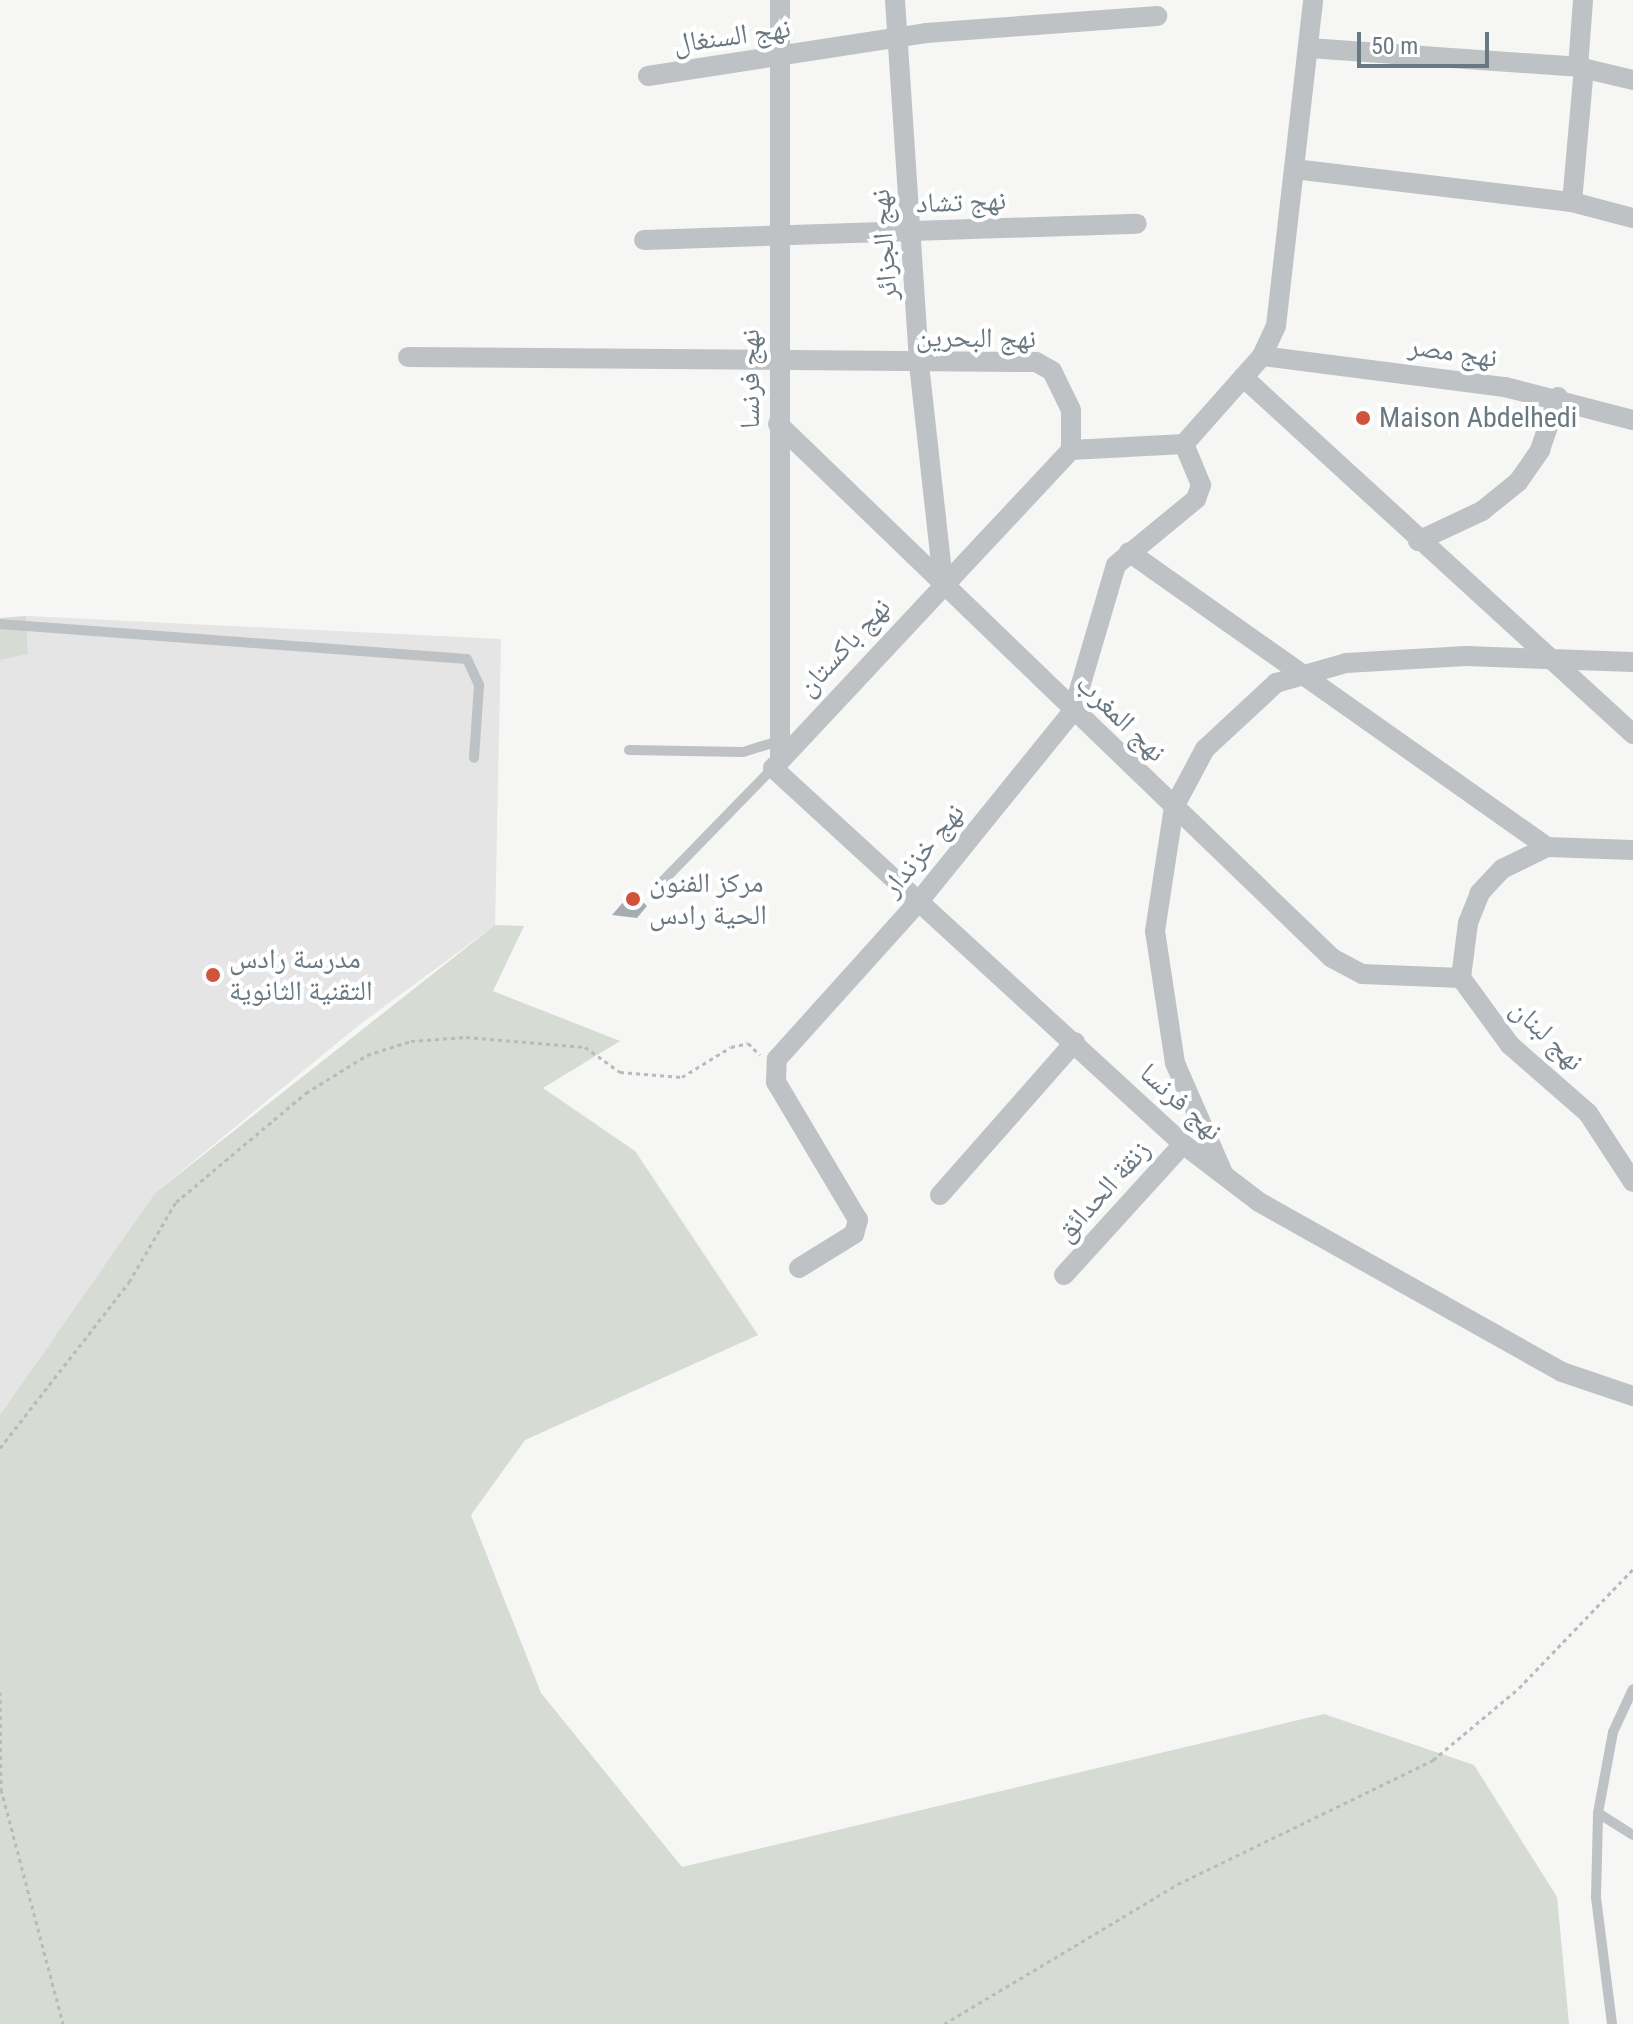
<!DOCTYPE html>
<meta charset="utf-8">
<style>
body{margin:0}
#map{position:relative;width:1633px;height:2024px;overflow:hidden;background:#f6f6f4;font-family:"Roboto Condensed","Noto Naskh Arabic",sans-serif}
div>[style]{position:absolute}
.built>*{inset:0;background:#e4e5e4}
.green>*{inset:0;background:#d6dbd3}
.building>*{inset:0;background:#a6adb2}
.path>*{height:3px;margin-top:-1.5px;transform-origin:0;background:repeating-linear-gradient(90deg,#b8bbbd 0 4px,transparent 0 8px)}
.service>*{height:10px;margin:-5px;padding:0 5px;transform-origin:5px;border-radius:5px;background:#bec2c5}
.minor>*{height:20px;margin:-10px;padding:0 10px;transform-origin:10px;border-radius:10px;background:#bec2c5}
.dots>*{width:22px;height:22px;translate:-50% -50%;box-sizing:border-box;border:4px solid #fff;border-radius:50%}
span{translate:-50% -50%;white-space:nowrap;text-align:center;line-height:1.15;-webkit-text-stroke:8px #fff;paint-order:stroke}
.street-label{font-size:28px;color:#697881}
.poi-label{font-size:28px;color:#697881}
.left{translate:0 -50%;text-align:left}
.scale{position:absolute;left:1357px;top:32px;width:132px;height:36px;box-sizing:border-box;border:4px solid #697881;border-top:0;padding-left:10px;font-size:24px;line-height:28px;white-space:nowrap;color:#697881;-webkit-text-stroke:6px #fff;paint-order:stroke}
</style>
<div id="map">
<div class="built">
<div style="clip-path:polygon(26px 616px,501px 639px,495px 925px,359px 1025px,155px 1193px,0 1415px,0 660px,28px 653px)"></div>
</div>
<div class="green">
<div style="clip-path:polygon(26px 616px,28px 654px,0 660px,0 618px)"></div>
<div style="clip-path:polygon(495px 925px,524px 926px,493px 991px,620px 1041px,543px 1088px,635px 1151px,758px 1335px,525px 1440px,471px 1515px,541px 1693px,682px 1867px,1324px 1714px,1474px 1765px,1557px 1897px,1569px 2024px,0 2024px,0 1415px,155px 1193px)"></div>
</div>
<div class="building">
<div style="clip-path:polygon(632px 892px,647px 906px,637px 918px,612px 915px)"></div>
</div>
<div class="path">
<div style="left:0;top:1448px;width:210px;rotate:-52.1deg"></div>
<div style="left:129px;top:1282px;width:93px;rotate:-59.6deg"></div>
<div style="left:176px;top:1202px;width:170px;rotate:-40deg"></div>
<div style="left:306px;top:1093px;width:72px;rotate:-31.9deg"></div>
<div style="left:367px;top:1055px;width:46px;rotate:-17.7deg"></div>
<div style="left:411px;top:1041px;width:55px;rotate:-4.2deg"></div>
<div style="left:466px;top:1037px;width:119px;rotate:4.8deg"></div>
<div style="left:585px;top:1047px;width:43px;rotate:35.5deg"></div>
<div style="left:620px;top:1072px;width:62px;rotate:4.6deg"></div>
<div style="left:682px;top:1077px;width:57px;rotate:-31.5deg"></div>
<div style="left:731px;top:1047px;width:17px;rotate:-13deg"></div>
<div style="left:748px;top:1043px;width:17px;rotate:45deg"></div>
<div style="left:0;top:1692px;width:97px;rotate:89.4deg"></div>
<div style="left:1px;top:1789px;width:243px;rotate:75.2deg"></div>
<div style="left:944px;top:2024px;width:273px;rotate:-30.9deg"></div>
<div style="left:1178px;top:1884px;width:284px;rotate:-25.9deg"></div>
<div style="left:1433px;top:1760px;width:112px;rotate:-39.9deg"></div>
<div style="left:1519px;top:1688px;width:165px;rotate:-46.2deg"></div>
</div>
<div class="service">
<div style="left:0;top:624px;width:468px;rotate:4.3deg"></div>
<div style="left:467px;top:659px;width:29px;rotate:65deg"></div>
<div style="left:479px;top:685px;width:73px;rotate:93.9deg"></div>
<div style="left:629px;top:750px;width:114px;rotate:1deg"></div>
<div style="left:743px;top:752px;width:38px;rotate:-17deg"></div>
<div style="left:660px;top:884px;width:162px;rotate:-45.8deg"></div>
<div style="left:1598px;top:1813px;width:41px;rotate:32.2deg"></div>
<div style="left:1612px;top:2024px;width:128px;rotate:-97.2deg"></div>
<div style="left:1596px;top:1897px;width:84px;rotate:-88.6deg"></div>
<div style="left:1598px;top:1813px;width:82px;rotate:-79.5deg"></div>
<div style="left:1613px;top:1732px;width:47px;rotate:-65.1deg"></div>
</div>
<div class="minor">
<div style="left:895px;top:0;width:365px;rotate:86.2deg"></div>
<div style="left:919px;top:364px;width:218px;rotate:83.7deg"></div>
<div style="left:1309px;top:48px;width:270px;rotate:4deg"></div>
<div style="left:1578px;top:67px;width:57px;rotate:13.3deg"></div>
<div style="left:1578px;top:67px;width:67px;rotate:-85.7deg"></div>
<div style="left:648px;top:76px;width:281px;rotate:-8.8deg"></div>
<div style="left:926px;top:33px;width:232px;rotate:-4.2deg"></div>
<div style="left:1294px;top:169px;width:280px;rotate:6.8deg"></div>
<div style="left:1572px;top:202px;width:63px;rotate:14.7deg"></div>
<div style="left:1572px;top:202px;width:135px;rotate:-84.9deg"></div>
<div style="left:644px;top:240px;width:493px;rotate:-1.9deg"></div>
<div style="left:1262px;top:356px;width:245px;rotate:7.3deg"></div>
<div style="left:1505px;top:387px;width:132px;rotate:14.5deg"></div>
<div style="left:408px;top:357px;width:628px;rotate:0.46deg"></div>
<div style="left:1036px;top:362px;width:18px;rotate:29deg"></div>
<div style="left:1052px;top:371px;width:43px;rotate:64deg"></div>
<div style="left:1071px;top:410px;width:40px;rotate:90deg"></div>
<div style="left:1071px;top:450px;width:113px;rotate:-3deg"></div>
<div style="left:1184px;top:444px;width:118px;rotate:-48.4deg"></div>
<div style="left:1262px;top:356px;width:33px;rotate:-65deg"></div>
<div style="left:1276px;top:326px;width:328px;rotate:-83.5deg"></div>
<div style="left:1243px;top:377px;width:529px;rotate:42.47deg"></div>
<div style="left:778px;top:424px;width:769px;rotate:43.95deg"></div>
<div style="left:1332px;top:958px;width:34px;rotate:28deg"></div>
<div style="left:1362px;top:974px;width:99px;rotate:2.3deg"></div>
<div style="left:1071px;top:450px;width:436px;rotate:133.1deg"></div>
<div style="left:773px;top:768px;width:556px;rotate:42.52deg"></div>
<div style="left:1183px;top:1144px;width:96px;rotate:37.3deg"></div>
<div style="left:1259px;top:1202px;width:347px;rotate:29.3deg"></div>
<div style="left:1562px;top:1372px;width:75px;rotate:18.7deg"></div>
<div style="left:1418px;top:541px;width:71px;rotate:-25.1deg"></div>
<div style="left:1482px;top:511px;width:46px;rotate:-38.9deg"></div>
<div style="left:1518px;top:482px;width:39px;rotate:-55deg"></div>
<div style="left:1540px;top:450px;width:56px;rotate:-71.2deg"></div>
<div style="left:1129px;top:552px;width:512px;rotate:35.21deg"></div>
<div style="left:780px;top:759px;width:759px;rotate:-90deg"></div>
<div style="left:1633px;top:850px;width:86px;rotate:-178deg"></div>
<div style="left:1547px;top:847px;width:50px;rotate:153.9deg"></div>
<div style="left:1502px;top:869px;width:33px;rotate:133deg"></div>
<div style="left:1480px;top:893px;width:32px;rotate:112deg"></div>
<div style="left:1468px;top:923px;width:55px;rotate:97.3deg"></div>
<div style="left:1461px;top:978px;width:83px;rotate:53.8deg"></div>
<div style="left:1510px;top:1045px;width:103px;rotate:41.1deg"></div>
<div style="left:1588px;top:1113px;width:82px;rotate:56.9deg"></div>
<div style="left:1223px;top:1173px;width:120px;rotate:-113.6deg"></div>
<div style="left:1175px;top:1063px;width:134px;rotate:-98.6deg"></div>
<div style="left:1155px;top:931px;width:125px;rotate:-81.3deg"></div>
<div style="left:1174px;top:807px;width:66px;rotate:-61.9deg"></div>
<div style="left:1205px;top:749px;width:97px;rotate:-42.9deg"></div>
<div style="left:1276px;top:683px;width:73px;rotate:-15.9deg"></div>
<div style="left:1346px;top:663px;width:120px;rotate:-3.3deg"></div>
<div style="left:1466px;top:656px;width:167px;rotate:2.1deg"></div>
<div style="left:940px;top:1195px;width:204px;rotate:-48.6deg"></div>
<div style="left:799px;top:1268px;width:65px;rotate:-31.7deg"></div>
<div style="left:854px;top:1234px;width:15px;rotate:-74deg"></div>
<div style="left:858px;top:1220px;width:161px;rotate:-120.7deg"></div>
<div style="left:776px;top:1082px;width:23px;rotate:-88deg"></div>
<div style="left:777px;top:1059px;width:214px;rotate:-48deg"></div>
<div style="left:920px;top:900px;width:243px;rotate:-51deg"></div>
<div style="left:1073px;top:711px;width:152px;rotate:-73.6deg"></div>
<div style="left:1116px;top:565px;width:104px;rotate:-39.5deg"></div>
<div style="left:1196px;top:499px;width:15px;rotate:-70deg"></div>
<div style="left:1201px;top:485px;width:44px;rotate:-112.5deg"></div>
<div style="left:1064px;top:1275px;width:177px;rotate:-47.7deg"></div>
</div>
<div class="dots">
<div style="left:1363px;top:418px;background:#d0543a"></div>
<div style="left:633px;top:899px;background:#d0543a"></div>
<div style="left:213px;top:975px;background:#d0543a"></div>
</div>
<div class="street-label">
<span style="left:732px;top:36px;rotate:-8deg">نهج السنغال</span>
<span style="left:961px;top:202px;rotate:-2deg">نهج تشاد</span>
<span style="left:884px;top:245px;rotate:-94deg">نهج الجزائر</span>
<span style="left:976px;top:338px;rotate:1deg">نهج البحرين</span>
<span style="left:1453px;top:352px;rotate:8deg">نهج مصر</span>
<span style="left:750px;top:379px;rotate:-90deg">نهج فرنسا</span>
<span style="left:844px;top:647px;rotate:-47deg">نهج باكستان</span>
<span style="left:1121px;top:718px;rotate:44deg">نهج المغرب</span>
<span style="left:923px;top:850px;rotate:-50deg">نهج خزندار</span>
<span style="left:1547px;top:1035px;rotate:44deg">نهج لبنان</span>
<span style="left:1181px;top:1102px;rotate:42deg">نهج فرنسا</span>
<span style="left:1103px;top:1191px;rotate:-48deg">زنقة الحدائق</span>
</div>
<div class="poi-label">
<span class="left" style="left:1379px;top:418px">Maison Abdelhedi</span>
<span class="left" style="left:649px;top:899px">مركز الفنون<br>الحية رادس</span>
<span class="left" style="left:229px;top:975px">مدرسة رادس<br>التقنية الثانوية</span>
</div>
<div class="scale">50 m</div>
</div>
